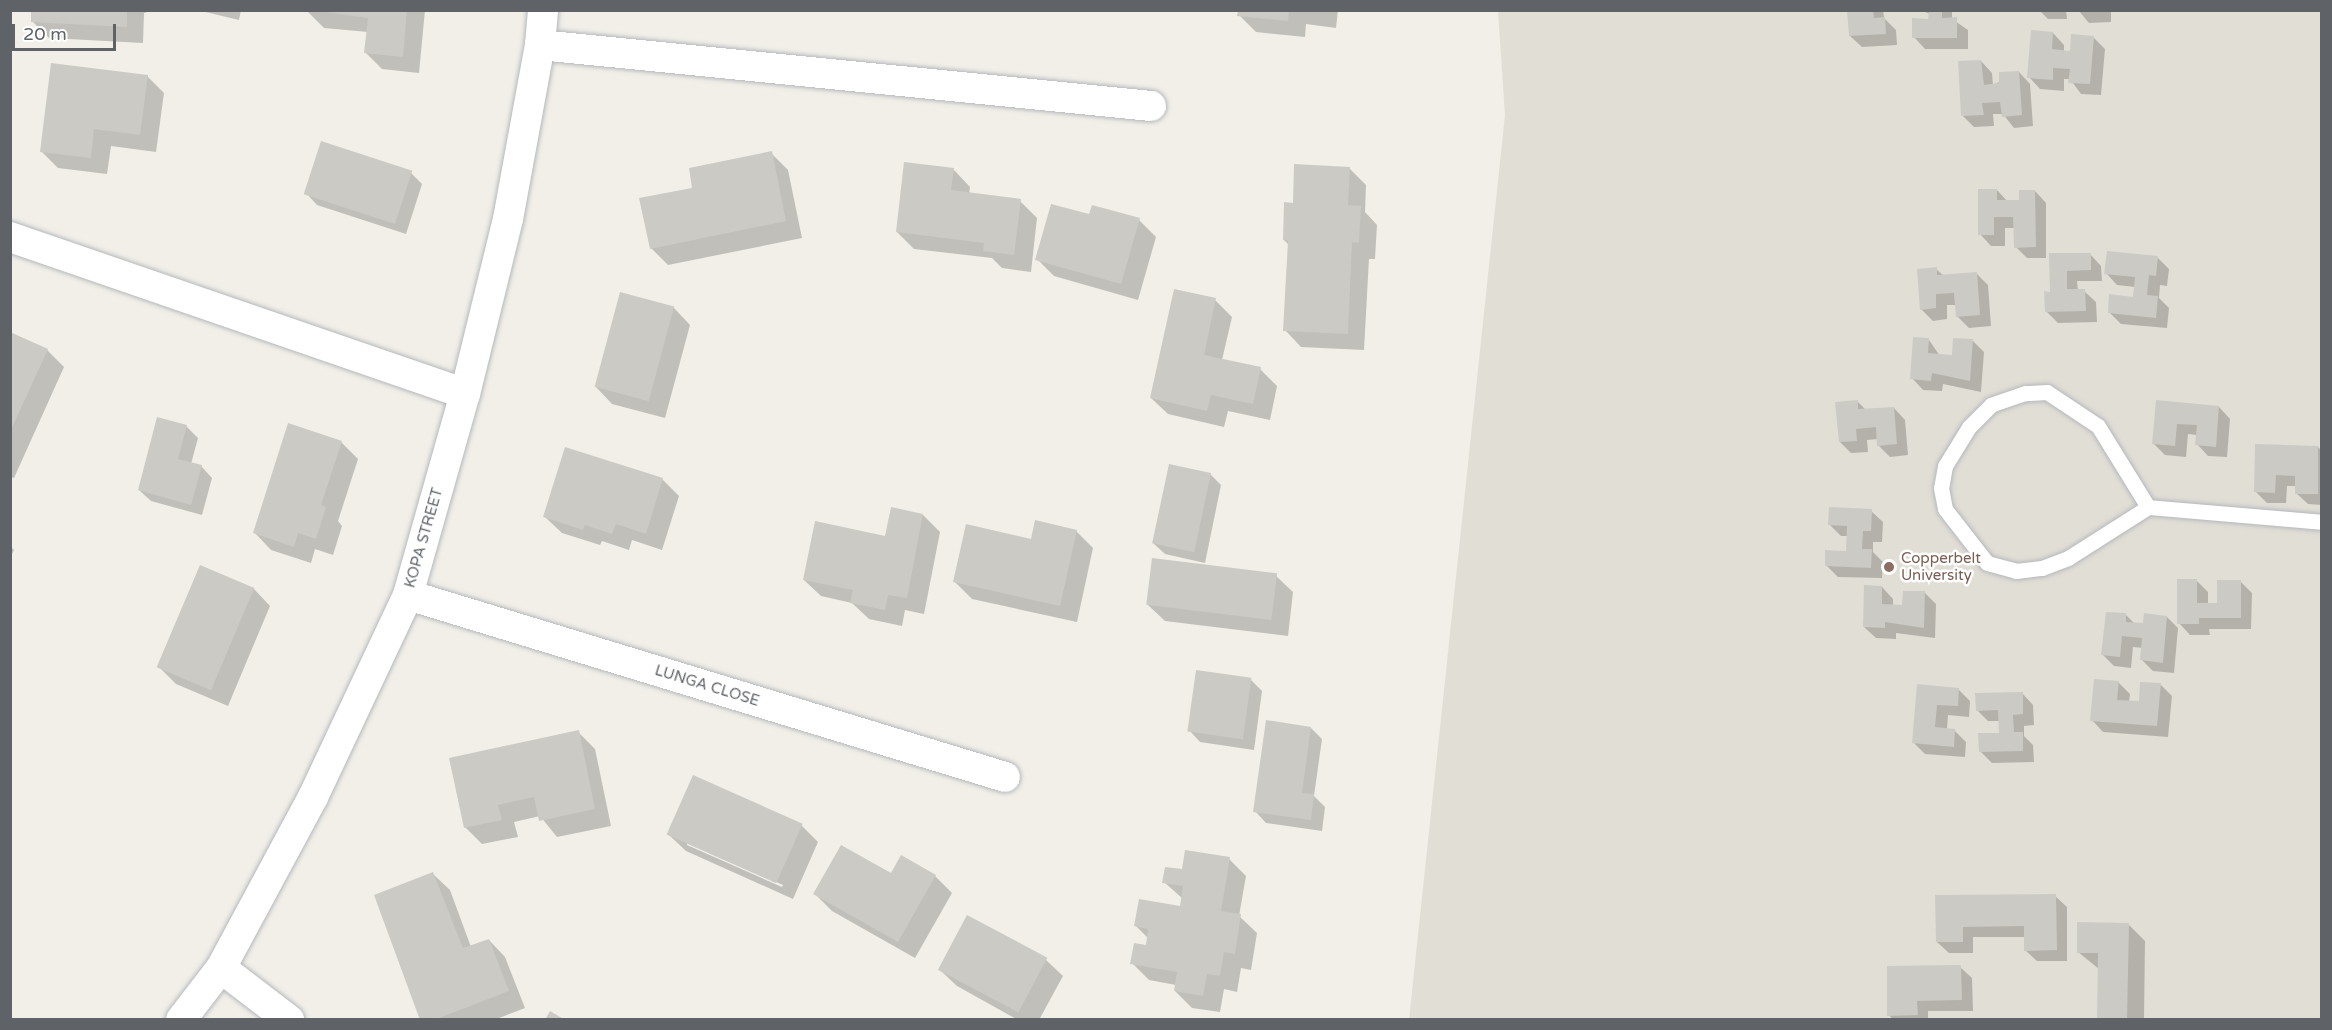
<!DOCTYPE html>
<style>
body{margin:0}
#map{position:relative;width:2332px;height:1030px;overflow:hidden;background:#f1efe8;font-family:"Varela Round",sans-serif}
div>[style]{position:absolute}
.education>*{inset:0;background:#e1ded6}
.shadow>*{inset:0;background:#0003}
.building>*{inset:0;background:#cccac5;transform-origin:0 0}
.roads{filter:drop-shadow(0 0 2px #b5b8bc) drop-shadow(0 0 2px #b5b8bc)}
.lane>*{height:15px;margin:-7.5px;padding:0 7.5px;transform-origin:7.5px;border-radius:7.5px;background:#fff}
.street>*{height:30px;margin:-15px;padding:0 15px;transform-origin:15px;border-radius:15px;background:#fff}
.dots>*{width:16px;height:16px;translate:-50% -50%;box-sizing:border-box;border:3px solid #fff;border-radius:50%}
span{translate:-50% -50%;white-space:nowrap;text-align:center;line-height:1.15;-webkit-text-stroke:5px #fff;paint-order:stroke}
.street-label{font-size:15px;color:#5f6368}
.education-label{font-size:15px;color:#785e54}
.left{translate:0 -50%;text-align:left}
.frame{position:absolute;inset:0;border:12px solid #5f6368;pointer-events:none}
.scale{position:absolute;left:12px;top:24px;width:104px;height:27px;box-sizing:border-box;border:3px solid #5f6368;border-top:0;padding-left:8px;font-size:18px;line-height:21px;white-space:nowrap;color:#5f6368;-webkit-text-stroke:4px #fff;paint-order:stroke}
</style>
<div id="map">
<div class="education">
<div style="clip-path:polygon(1498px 11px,2321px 11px,2321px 1019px,1409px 1020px,1505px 115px)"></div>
</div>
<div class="shadow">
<div style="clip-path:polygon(33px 10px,155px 10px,144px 13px,143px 43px,49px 38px,32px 21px)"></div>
<div style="clip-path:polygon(197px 10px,241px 10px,239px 20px)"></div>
<div style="clip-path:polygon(425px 10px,419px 73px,382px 69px,365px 52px,368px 32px,324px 28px,307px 11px)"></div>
<div style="clip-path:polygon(1239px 10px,1338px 10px,1336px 28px,1306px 24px,1305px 37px,1256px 32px,1239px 15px)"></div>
<div style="clip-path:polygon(1848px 10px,1883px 10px,1884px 18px,1896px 30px,1897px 45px,1862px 47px,1850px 36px)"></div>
<div style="clip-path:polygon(1920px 10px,1967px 10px,1952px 11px,1952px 19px,1968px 30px,1968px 49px,1925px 49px,1914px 37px,1930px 20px,1930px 14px)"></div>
<div style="clip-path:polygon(2039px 10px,2066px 10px,2067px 19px,2048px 19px)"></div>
<div style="clip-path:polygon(2111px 10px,2111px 22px,2089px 23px,2078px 10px)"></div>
<div style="clip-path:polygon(2053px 33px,2064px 45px,2064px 52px,2072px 53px,2094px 38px,2105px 49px,2101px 95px,2081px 94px,2070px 79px,2064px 79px,2064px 91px,2040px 89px,2029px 77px)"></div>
<div style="clip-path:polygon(1981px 61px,1992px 73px,1993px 85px,2019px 72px,2030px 84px,2033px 126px,2014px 128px,2003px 114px,1993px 114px,1994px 126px,1974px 127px,1963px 116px)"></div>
<div style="clip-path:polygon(147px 76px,164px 93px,156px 152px,111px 146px,107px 174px,58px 168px,41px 151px)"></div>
<div style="clip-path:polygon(771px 153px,788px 170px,802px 238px,668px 265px,651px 248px)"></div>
<div style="clip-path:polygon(1349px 168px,1366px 185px,1365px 212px,1377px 225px,1375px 259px,1369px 259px,1364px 350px,1301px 347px,1285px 330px,1289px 245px,1284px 240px,1294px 204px)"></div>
<div style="clip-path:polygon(954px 170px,970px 187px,969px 194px,1020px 201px,1037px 218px,1031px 272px,1002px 268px,992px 258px,914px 249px,897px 232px)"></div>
<div style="clip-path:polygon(411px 173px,422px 184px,406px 234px,317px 205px,306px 193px)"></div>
<div style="clip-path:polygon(1997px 190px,2008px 202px,2020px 202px,2035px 191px,2046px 203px,2046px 258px,2027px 258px,2016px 247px,2015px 228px,2005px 228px,2005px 246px,1991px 246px,1980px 234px)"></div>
<div style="clip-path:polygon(1090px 216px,1139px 220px,1156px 237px,1138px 300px,1054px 276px,1037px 259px)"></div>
<div style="clip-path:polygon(2090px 254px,2101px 266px,2102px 281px,2077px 281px,2078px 291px,2084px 291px,2096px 302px,2097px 322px,2058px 323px,2046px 311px,2052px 293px,2051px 255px)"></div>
<div style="clip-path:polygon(2158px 258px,2169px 269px,2167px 286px,2160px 285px,2159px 298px,2169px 308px,2167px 328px,2121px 324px,2109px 312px,2134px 298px,2135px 287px,2117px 285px,2106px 273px)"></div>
<div style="clip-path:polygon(1936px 269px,1944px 276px,1977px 274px,1988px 285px,1991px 326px,1969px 328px,1957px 316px,1956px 305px,1947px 305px,1947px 319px,1933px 321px,1921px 309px)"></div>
<div style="clip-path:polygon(621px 293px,674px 308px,690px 325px,665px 418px,612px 404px,596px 387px)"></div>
<div style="clip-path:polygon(1215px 300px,1232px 317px,1222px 360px,1260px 369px,1277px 386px,1270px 420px,1228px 411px,1224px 427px,1168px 414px,1151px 398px)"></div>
<div style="clip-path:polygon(10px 334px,47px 350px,64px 367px,14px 478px,10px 477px)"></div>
<div style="clip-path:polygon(1929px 340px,1940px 356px,1953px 357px,1973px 341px,1984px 352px,1981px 392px,1943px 384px,1942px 391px,1923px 390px,1912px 378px)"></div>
<div style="clip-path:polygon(1857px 401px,1866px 410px,1894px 408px,1905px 420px,1908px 455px,1890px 457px,1879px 446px,1878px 439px,1867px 440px,1868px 452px,1851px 453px,1840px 442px)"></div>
<div style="clip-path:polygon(2157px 402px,2219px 407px,2230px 419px,2227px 457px,2208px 456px,2197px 444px,2197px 435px,2188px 434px,2186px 457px,2165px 455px,2154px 444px)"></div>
<div style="clip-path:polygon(186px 426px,198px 438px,191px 464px,201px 466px,212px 478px,202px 515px,151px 501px,139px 490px)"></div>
<div style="clip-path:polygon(341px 442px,358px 459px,338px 521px,342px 526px,333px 555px,315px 549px,311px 563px,271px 550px,255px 533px)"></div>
<div style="clip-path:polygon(2256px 446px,2318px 447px,2322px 451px,2322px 505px,2308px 504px,2296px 493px,2296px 486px,2287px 486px,2286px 503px,2267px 503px,2255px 491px)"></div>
<div style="clip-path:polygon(1210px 474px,1221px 485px,1205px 563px,1165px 554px,1153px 543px)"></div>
<div style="clip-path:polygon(662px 479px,679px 496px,662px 550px,632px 540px,629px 550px,602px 541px,600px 545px,562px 533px,545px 517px)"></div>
<div style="clip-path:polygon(1871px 511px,1883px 522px,1882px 542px,1873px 542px,1873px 552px,1883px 562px,1882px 578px,1838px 577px,1827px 566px,1848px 552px,1848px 536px,1841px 536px,1830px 525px)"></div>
<div style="clip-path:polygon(923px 515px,940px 532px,924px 614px,905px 610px,902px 626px,869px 619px,852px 603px,821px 596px,804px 580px)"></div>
<div style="clip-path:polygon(1076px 531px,1093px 548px,1077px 622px,972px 599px,955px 582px)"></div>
<div style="clip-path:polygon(10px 546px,14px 550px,10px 558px)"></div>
<div style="clip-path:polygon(201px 567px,254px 589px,270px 606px,228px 706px,176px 684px,159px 667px)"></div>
<div style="clip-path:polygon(1276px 576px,1293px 592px,1288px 636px,1165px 621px,1148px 605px)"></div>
<div style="clip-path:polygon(2197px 581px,2208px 592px,2208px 604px,2219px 605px,2240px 581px,2252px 593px,2251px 629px,2209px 629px,2210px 635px,2190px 635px,2179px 623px)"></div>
<div style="clip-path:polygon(1882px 587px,1893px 599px,1893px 606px,1904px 606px,1924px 592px,1936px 604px,1935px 638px,1896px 633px,1896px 639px,1876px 638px,1864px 627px)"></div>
<div style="clip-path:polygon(2126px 615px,2135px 624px,2144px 625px,2167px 617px,2178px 628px,2174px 673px,2153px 671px,2142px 660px,2143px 648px,2133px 647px,2131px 668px,2114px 666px,2103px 655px)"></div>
<div style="clip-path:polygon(1250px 679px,1262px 691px,1254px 750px,1200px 742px,1189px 730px)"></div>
<div style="clip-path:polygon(2118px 682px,2130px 694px,2129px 702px,2140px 703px,2161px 685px,2172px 696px,2168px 737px,2103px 732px,2092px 720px)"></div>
<div style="clip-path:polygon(1918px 686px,1958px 689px,1970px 701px,1969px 717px,1948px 715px,1947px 729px,1954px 730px,1966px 742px,1965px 757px,1925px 754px,1913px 742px)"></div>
<div style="clip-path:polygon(2022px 693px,2033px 705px,2034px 725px,2024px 726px,2024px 736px,2033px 745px,2034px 762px,1992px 763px,1981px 752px,2000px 734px,2000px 721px,1988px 721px,1977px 710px)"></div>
<div style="clip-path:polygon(1311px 728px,1322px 739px,1314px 796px,1325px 807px,1322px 831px,1266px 823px,1255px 811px)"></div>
<div style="clip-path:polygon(578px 732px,595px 749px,611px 826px,557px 837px,540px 816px,514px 822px,518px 837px,482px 844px,465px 827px)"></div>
<div style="clip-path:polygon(evenodd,801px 825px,818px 842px,793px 899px,686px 851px,669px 835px,801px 825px,687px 842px,783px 885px,782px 887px,687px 845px,687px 842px)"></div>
<div style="clip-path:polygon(1229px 859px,1246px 876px,1239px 916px,1257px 933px,1251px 970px,1241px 968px,1237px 992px,1224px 989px,1220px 1012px,1192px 1008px,1175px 991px,1176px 985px,1149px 980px,1132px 963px,1147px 947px,1148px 938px,1136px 926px,1181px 907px,1183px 899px,1164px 882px,1183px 871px)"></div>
<div style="clip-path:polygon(433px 874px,450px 890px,471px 947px,489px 940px,505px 957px,525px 1008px,494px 1020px,421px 1020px)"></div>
<div style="clip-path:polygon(891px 875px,935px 876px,952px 893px,915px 958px,832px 911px,815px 894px)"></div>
<div style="clip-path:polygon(2055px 896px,2067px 907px,2067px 961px,2037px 961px,2025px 950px,2025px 937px,1973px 937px,1973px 953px,1949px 953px,1937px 942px,1937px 897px)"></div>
<div style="clip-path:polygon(2128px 924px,2145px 941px,2144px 1020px,2099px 1020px,2099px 969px,2078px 952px)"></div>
<div style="clip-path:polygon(1046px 960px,1063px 976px,1039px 1020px,1018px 1020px,957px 986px,940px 970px)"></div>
<div style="clip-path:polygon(1960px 967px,1972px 978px,1973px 1011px,1928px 1011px,1928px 1020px,1893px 1020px,1889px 1015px)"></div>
</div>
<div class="building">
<div style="clip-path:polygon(31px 10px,127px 10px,127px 27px,31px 22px)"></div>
<div style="clip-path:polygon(311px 10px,407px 10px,403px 57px,364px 53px,368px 18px)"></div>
<div style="clip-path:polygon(1238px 10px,1289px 10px,1288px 21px,1237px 16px)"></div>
<div style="clip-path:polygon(1847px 10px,1873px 10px,1874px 18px,1885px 17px,1886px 34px,1849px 36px)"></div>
<div style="clip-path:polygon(1929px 10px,1942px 10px,1942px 18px,1957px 17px,1957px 38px,1912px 38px,1912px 18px,1928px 19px)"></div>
<div style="clip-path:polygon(2031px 30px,2053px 32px,2052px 49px,2070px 51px,2071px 34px,2094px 36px,2090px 84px,2068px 83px,2070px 69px,2053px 68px,2053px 80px,2027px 78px)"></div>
<div style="clip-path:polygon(1981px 60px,1984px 85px,1999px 83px,1999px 72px,2019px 71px,2022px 115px,2002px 117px,2000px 102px,1982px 103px,1984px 115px,1961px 116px,1958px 61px)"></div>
<div style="clip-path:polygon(51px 63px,148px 75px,140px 135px,94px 129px,91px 158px,40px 152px)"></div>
<div style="left:321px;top:141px;width:96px;height:56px;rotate:18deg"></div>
<div style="clip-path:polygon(772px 151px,786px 221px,650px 249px,639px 198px,692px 188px,689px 168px)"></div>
<div style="clip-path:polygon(904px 162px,954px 168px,951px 190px,1021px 199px,1014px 255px,983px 251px,984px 243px,896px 232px)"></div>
<div style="clip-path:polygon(1294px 164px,1350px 167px,1348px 205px,1361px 206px,1359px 243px,1352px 242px,1348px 334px,1283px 331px,1288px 241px,1283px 240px,1284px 202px,1293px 203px)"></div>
<div style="clip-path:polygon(1978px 189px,1997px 189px,1997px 200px,2019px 200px,2019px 190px,2035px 190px,2036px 247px,2014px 248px,2013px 217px,1994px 217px,1994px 235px,1978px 235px)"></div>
<div style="clip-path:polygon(1051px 204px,1089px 214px,1092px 205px,1140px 218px,1121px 284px,1035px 260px)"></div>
<div style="clip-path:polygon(2107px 251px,2158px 256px,2156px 276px,2149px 275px,2147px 295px,2158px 296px,2156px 318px,2108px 313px,2109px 294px,2133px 297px,2135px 277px,2104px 274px)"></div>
<div style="clip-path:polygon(2049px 253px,2091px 253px,2091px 270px,2067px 271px,2067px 289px,2085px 289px,2086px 311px,2045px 312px,2044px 291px,2050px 292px)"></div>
<div style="clip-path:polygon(1937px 267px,1937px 275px,1977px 272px,1980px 315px,1956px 317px,1954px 293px,1936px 294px,1936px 308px,1920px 310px,1917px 269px)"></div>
<div style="clip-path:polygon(1174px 289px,1216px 298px,1204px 355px,1261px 367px,1253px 404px,1211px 395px,1207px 411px,1150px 398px)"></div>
<div style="left:620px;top:292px;width:56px;height:98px;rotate:15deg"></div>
<div style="clip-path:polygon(10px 332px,48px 349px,10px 432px)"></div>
<div style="clip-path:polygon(1913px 337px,1929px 338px,1928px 353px,1952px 355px,1953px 338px,1973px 339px,1970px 381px,1932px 373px,1931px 381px,1910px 379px)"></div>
<div style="clip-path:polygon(1858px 400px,1858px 409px,1894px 407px,1897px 444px,1877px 446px,1876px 427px,1856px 429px,1857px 441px,1839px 442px,1835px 402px)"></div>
<div style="clip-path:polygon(2156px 400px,2219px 406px,2216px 447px,2195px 445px,2197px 425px,2177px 424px,2175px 446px,2152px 444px)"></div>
<div style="clip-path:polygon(157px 417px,187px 425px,178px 459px,202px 465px,191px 505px,138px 490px)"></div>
<div style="clip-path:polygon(288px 423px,342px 441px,321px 505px,326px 507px,316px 539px,298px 533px,294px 547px,253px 533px)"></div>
<div style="clip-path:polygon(2255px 444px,2318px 446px,2318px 494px,2295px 494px,2295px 476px,2276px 475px,2275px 493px,2254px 492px)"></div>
<div style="clip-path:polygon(565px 447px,663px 478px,646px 534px,616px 524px,612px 534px,585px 525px,583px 530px,543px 517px)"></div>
<div style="left:1169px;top:464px;width:43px;height:81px;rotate:12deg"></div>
<div style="clip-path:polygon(891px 507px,923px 514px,907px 598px,888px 595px,885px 610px,850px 603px,853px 590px,803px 580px,815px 521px,885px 536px)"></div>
<div style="clip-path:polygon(1829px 507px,1872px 509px,1871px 531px,1863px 531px,1862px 549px,1872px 549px,1871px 568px,1825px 566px,1825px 550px,1846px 551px,1847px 526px,1828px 525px)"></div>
<div style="clip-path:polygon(1035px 520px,1077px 530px,1060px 606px,953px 582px,966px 524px,1031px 539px)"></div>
<div style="left:1152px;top:558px;width:126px;height:47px;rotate:7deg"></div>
<div style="left:200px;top:565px;width:59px;height:111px;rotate:23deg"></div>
<div style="clip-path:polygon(2177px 579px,2197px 579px,2197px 603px,2217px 603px,2217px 580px,2241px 580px,2241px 618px,2199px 618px,2199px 624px,2177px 624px)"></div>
<div style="clip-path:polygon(1864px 585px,1882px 586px,1882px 604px,1902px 605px,1903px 591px,1925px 591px,1924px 628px,1885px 622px,1885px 628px,1863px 627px)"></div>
<div style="clip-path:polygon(2106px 612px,2126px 613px,2126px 622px,2143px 623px,2144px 613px,2167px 616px,2163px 663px,2140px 660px,2142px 638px,2122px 636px,2120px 657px,2101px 655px)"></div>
<div style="left:1196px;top:670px;width:56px;height:62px;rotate:8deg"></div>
<div style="clip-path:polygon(2094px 679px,2119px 681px,2117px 700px,2139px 701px,2140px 682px,2161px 683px,2157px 726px,2090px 721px)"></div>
<div style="clip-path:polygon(1917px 684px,1959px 688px,1958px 706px,1937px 705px,1935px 727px,1955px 729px,1954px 747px,1912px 743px)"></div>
<div style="clip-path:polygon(2023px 692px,2023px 714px,2013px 715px,2014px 732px,2023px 732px,2023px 751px,1979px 752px,1978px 733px,1999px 733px,1998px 710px,1976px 711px,1975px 693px)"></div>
<div style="clip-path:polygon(1266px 720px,1311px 727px,1302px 793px,1314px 794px,1311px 820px,1253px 812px)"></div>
<div style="clip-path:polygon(579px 730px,595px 809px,539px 821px,534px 797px,498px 805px,502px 820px,464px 828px,449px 758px)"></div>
<div style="left:693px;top:775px;width:120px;height:65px;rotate:24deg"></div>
<div style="clip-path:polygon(841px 845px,891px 873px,901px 855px,936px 875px,898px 942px,813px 894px)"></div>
<div style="clip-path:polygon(1185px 850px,1230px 857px,1221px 911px,1241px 914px,1235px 954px,1224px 952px,1220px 976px,1207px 974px,1203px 996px,1174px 991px,1177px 972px,1130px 964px,1134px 943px,1146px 945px,1148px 929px,1134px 926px,1139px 899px,1180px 906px,1183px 886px,1162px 883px,1165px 867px,1182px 869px)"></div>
<div style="clip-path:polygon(433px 872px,463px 948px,489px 939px,509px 991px,434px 1020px,420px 1020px,374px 895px)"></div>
<div style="clip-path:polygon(2056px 894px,2057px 950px,2024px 951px,2024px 926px,1963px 927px,1963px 942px,1936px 942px,1935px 895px)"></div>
<div style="left:967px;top:915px;width:91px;height:62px;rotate:28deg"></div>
<div style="clip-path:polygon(2077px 922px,2129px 923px,2127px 1020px,2097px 1020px,2098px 953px,2077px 953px)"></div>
<div style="clip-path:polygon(1961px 965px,1962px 1000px,1917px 1001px,1918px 1015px,1887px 1016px,1887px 966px)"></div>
<div style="clip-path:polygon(550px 1011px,565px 1020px,545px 1020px)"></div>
</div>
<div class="roads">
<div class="lane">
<div style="left:2148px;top:507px;width:95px;rotate:-121.7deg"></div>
<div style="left:2098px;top:426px;width:61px;rotate:-146.3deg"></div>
<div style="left:2047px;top:392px;width:22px;rotate:177deg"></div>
<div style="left:2025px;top:393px;width:36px;rotate:161deg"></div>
<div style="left:1991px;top:405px;width:31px;rotate:135deg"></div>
<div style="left:1969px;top:427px;width:46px;rotate:121.6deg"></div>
<div style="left:1945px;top:466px;width:22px;rotate:100deg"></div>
<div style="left:1941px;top:488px;width:21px;rotate:79deg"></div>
<div style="left:1945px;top:509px;width:68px;rotate:52.1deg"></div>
<div style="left:1987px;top:563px;width:30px;rotate:15deg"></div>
<div style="left:2016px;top:571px;width:26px;rotate:-7deg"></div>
<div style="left:2042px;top:568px;width:28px;rotate:-21deg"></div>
<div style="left:2068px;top:558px;width:95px;rotate:-32.5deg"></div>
<div style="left:2148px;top:507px;width:175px;rotate:4.9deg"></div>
</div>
<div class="street">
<div style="left:540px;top:45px;width:614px;rotate:5.7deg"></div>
<div style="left:10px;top:237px;width:481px;rotate:19deg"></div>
<div style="left:408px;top:595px;width:624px;rotate:16.95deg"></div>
<div style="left:221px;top:968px;width:86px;rotate:37.4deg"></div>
<div style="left:181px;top:1020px;width:66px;rotate:-52.4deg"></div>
<div style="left:221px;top:968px;width:194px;rotate:-61.7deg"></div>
<div style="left:313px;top:797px;width:223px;rotate:-64.8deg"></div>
<div style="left:408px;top:595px;width:209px;rotate:-74.2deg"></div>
<div style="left:465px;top:394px;width:180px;rotate:-76.2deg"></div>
<div style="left:508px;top:219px;width:177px;rotate:-79.6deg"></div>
<div style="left:540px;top:45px;width:35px;rotate:-85deg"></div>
</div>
</div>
<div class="dots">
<div style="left:1889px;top:567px;background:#8d6e63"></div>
</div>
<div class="street-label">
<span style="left:424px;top:538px;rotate:-74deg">KOPA STREET</span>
<span style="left:707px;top:686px;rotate:17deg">LUNGA CLOSE</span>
</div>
<div class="education-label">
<span class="left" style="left:1901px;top:567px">Copperbelt<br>University</span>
</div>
<div class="frame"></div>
<div class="scale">20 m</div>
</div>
